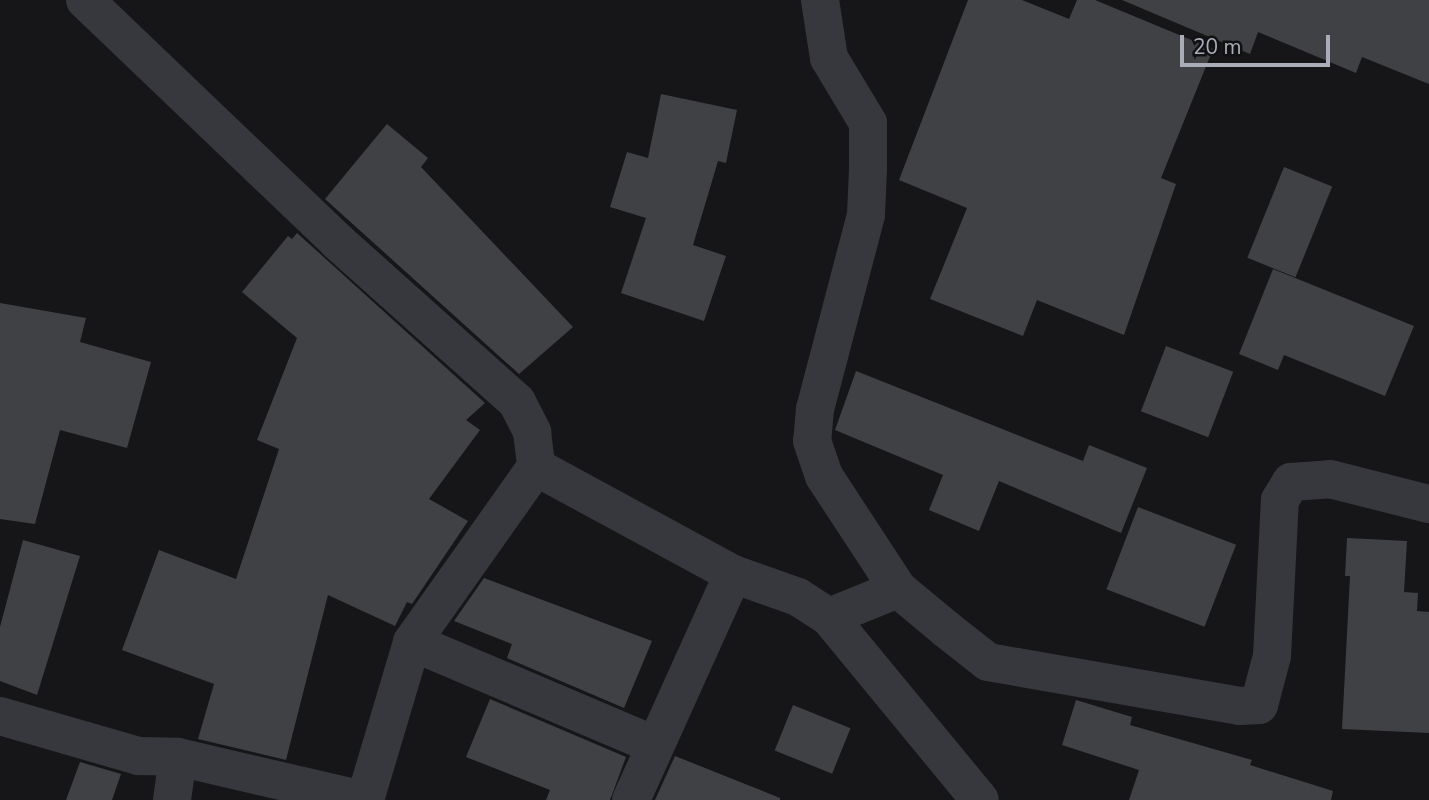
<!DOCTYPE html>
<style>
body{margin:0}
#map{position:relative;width:1429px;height:800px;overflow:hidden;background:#161618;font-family:"Nunito Sans",sans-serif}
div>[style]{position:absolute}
.building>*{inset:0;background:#404145;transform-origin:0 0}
.minor>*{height:38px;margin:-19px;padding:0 19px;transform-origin:19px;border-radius:19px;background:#37383d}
span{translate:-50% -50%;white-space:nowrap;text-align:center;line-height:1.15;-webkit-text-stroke:5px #111113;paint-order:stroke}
.scale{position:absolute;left:1180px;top:35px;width:150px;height:32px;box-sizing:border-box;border:4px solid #a8adb8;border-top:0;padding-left:9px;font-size:21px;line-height:24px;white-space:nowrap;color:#a8adb8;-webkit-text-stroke:5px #111113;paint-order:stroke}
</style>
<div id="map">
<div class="building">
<div style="clip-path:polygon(968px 0,1022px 0,1069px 19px,1077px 0,1095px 0,1213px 49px,1161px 178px,1176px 184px,1124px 335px,1037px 300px,1023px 336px,930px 299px,967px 208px,899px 180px)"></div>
<div style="clip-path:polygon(1122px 0,1429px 0,1429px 84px,1362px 57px,1356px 73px,1258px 32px,1250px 54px)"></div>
<div style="clip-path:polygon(661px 94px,737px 110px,726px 163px,718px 161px,693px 245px,726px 256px,704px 321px,621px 293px,646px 218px,610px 207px,627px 152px,648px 158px)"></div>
<div style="clip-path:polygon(387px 124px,428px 158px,421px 167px,573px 327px,519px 374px,325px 199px)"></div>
<div style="left:1284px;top:167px;width:52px;height:98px;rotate:22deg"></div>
<div style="clip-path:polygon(297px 233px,485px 403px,466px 420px,480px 430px,429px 499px,468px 521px,412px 604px,407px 602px,395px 626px,328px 595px,286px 760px,198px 739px,214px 684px,122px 650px,159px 550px,236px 579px,279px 449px,257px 440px,297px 338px,242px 292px,288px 236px,292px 239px)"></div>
<div style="clip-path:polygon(1273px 269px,1414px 326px,1385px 396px,1284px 355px,1278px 370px,1239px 354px)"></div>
<div style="clip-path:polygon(0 303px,86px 318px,80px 342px,151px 362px,127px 448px,60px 430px,35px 524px,0 519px)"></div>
<div style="left:1166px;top:346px;width:72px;height:70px;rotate:21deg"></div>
<div style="clip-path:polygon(856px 371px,1083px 461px,1089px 445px,1147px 468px,1121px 533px,999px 481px,979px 531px,929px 510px,943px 475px,835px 430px)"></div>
<div style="left:1138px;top:507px;width:105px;height:88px;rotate:21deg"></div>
<div style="clip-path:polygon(1347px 538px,1407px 541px,1404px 592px,1418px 593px,1417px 611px,1429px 612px,1429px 733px,1342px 729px,1350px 576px,1345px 576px)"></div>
<div style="clip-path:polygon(23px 540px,80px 556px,37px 695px,0 681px,0 627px)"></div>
<div style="clip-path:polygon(484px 578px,652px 641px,624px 708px,507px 658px,512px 644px,454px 621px)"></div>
<div style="clip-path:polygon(490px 699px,626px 757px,610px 800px,546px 800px,550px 790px,466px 757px)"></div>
<div style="clip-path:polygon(1076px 700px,1132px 717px,1130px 725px,1252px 760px,1250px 765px,1333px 791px,1331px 800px,1129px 800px,1139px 770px,1062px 745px)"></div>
<div style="left:793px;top:705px;width:62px;height:49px;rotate:22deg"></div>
<div style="clip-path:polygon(675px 756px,780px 798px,780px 800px,655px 800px)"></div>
<div style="clip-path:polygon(80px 762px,121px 774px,112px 800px,66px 800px)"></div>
</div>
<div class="minor">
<div style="left:85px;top:0;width:349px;rotate:43.7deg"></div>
<div style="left:337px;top:241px;width:241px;rotate:41.8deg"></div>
<div style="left:517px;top:402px;width:34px;rotate:63deg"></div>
<div style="left:532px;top:432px;width:35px;rotate:83deg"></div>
<div style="left:820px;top:0;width:59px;rotate:81.2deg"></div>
<div style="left:829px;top:58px;width:76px;rotate:59deg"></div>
<div style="left:868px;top:123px;width:46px;rotate:90deg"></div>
<div style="left:868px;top:169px;width:46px;rotate:92.5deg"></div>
<div style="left:866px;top:215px;width:201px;rotate:104.7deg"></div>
<div style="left:815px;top:409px;width:32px;rotate:95deg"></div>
<div style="left:812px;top:441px;width:37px;rotate:71deg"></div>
<div style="left:824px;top:476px;width:135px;rotate:56.8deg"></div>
<div style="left:898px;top:589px;width:62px;rotate:39.8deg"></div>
<div style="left:946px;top:629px;width:53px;rotate:38.2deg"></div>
<div style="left:988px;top:662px;width:256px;rotate:9.9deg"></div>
<div style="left:1240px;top:706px;width:19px;rotate:-3deg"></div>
<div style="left:1259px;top:705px;width:51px;rotate:-75.1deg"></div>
<div style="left:1272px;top:656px;width:156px;rotate:-87.1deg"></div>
<div style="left:1280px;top:500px;width:21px;rotate:-59deg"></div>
<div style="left:1291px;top:482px;width:39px;rotate:-4deg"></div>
<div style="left:1330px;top:479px;width:102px;rotate:14.2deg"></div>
<div style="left:829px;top:617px;width:74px;rotate:-22.1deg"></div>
<div style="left:412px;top:642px;width:261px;rotate:23deg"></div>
<div style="left:0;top:716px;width:145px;rotate:16.1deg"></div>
<div style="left:139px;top:756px;width:39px;rotate:1deg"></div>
<div style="left:178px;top:757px;width:190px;rotate:13.1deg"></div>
<div style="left:172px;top:800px;width:43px;rotate:-82.1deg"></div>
<div style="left:365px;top:800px;width:165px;rotate:-73.4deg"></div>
<div style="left:412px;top:642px;width:214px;rotate:-54.7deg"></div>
<div style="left:536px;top:467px;width:224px;rotate:28.5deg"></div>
<div style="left:733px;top:574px;width:69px;rotate:19.5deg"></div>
<div style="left:798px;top:597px;width:37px;rotate:33deg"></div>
<div style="left:829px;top:617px;width:237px;rotate:50.5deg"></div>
<div style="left:631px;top:800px;width:248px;rotate:-65.7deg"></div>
</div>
<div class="scale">20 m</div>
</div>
